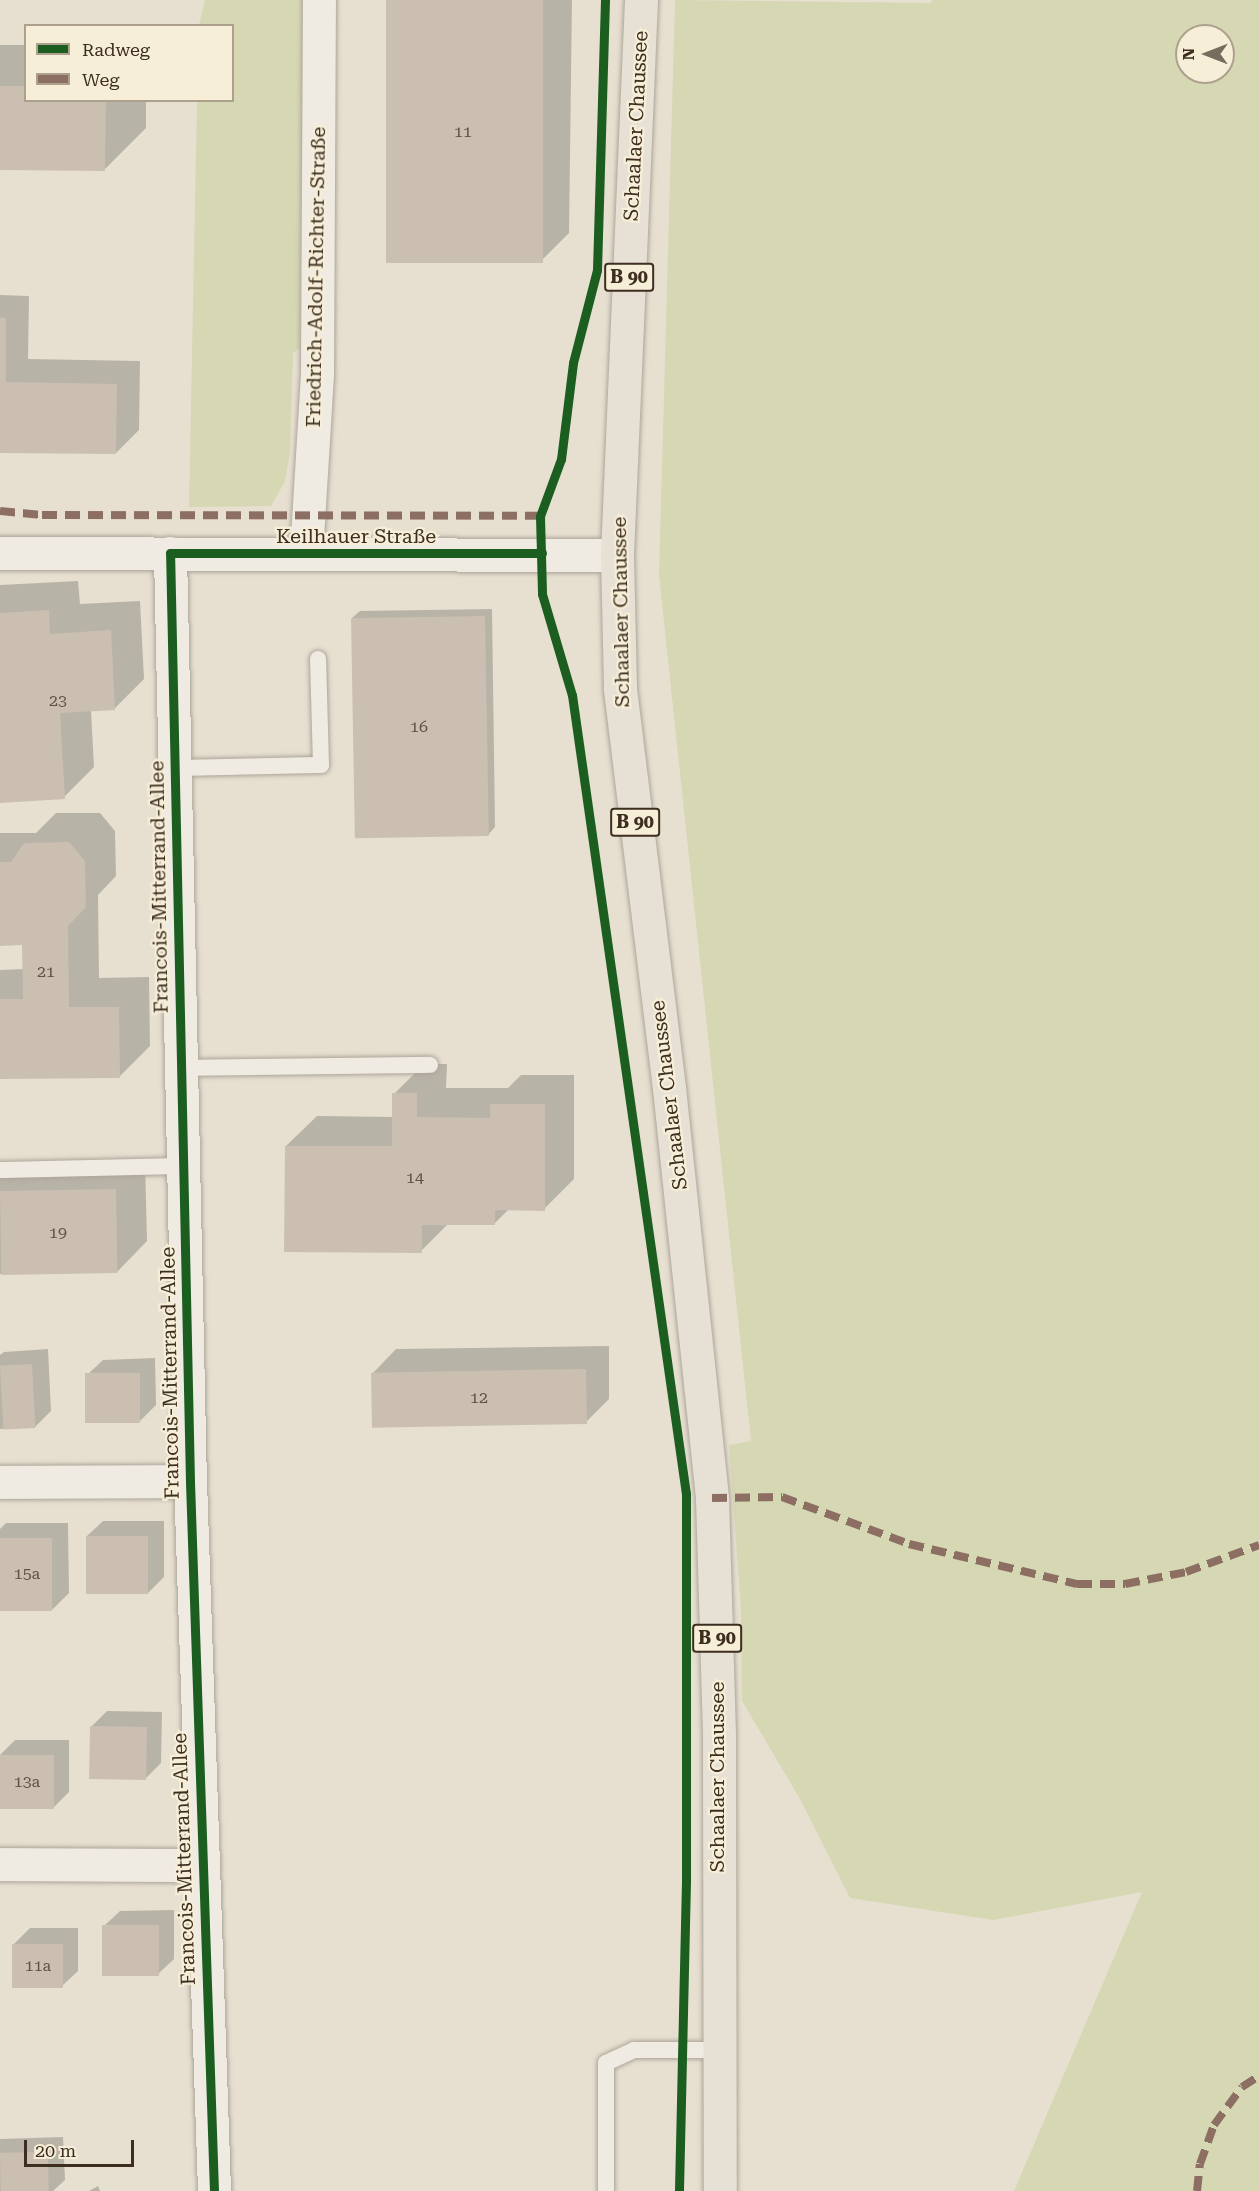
<!DOCTYPE html>
<meta charset="utf-8">
<style>
body{margin:0}
#map{position:relative;width:1259px;height:2191px;overflow:hidden;background:#e7e0d1;font-family:"Roboto Serif",serif}
div>[style]{position:absolute}
.green>*{inset:0;background:#d6d7b3}
.shadow>*{inset:0;background:#0003}
.building>*{inset:0;background:#cbbfb2;transform-origin:0 0}
.roads{filter:drop-shadow(0 0 2px #ada599) drop-shadow(0 0 2px #ada599)}
.lane>*{height:16px;margin:-8px;padding:0 8px;transform-origin:8px;border-radius:8px;background:#efebe3}
.street>*{height:33px;margin:-16.5px;padding:0 16.5px;transform-origin:16.5px;border-radius:16.5px;background:#efebe3}
.primary>*{height:33px;margin:-16.5px;padding:0 16.5px;transform-origin:16.5px;border-radius:16.5px;background:#e6e1d4}
.quiet>*{height:8px;margin-top:-4px;transform-origin:0;background:repeating-linear-gradient(90deg,#8d6e63 0 15px,transparent 0 23px)}
.cycleway>*{height:9px;margin:-4.5px;padding:0 4.5px;transform-origin:4.5px;border-radius:4.5px;background:#1b5e20}
span{translate:-50% -50%;white-space:nowrap;text-align:center;line-height:1.15;-webkit-text-stroke:4.5px #f7eed8;paint-order:stroke}
.number-label{font-size:16px;color:#605244}
.number-label span{-webkit-text-stroke-width:0}
.shield-label span{padding:2px 4px;background:#f7eed8;border:2px solid;border-radius:4px;-webkit-text-stroke-width:0}
.shield-label{font-size:18px;color:#3d2e20;font-weight:700}
.street-label{font-size:20px;color:#3d2e20}
.legend{position:absolute;left:24px;top:24px;width:210px;height:78px;box-sizing:border-box;background:#f7eed8;border:2px solid #ada18e;margin:0;padding:8px 10px;list-style:none;font-size:18px;color:#3d2e20}
.legend li{display:flex;align-items:center;gap:12px;height:30px}
.legend b{width:30px;border:2px solid #ada18e}
.north{position:absolute;left:1175px;top:24px;width:60px;height:60px;box-sizing:border-box;background:#f7eed8;border:2px solid #ada18e;border-radius:50%;rotate:270deg;font-size:16px;font-weight:700;line-height:24px;text-align:center;color:#3d2e20}
.north::after{content:'';display:block;margin:auto;width:21px;height:27px;background:#786c5e;clip-path:polygon(50% 0,100% 100%,50% 72%,0 100%)}
.scale{position:absolute;left:24px;top:2140px;width:110px;height:27px;box-sizing:border-box;border:3px solid #3d2e20;border-top:0;padding-left:8px;font-size:18px;line-height:21px;white-space:nowrap;color:#3d2e20;-webkit-text-stroke:4px #f7eed8;paint-order:stroke}
</style>
<div id="map">
<div class="green">
<div style="clip-path:polygon(205px 0,303px 0,300px 348px,293px 353px,290px 453px,285px 481px,271px 506px,189px 507px,197px 101px,232px 100px,232px 26px,199px 25px)"></div>
<div style="clip-path:polygon(evenodd,675px 0,931px 3px,932px 0,1259px 0,1259px 2191px,1014px 2191px,1142px 1892px,993px 1920px,850px 1898px,800px 1799px,742px 1701px,741px 1611px,729px 1445px,751px 1441px,659px 575px,675px 0,1187px 36px,1223px 36px,1223px 72px,1187px 72px,1187px 36px)"></div>
</div>
<div class="shadow">
<div style="clip-path:polygon(387px 0,572px 0,569px 233px,539px 263px)"></div>
<div style="clip-path:polygon(0 45px,26px 45px,26px 100px,146px 100px,146px 128px,105px 169px,0 168px)"></div>
<div style="clip-path:polygon(0 295px,29px 296px,28px 359px,140px 361px,139px 430px,116px 453px,0 451px)"></div>
<div style="clip-path:polygon(78px 581px,80px 604px,140px 601px,144px 679px,114px 709px,91px 710px,94px 767px,64px 797px,0 801px,0 585px)"></div>
<div style="clip-path:polygon(492px 609px,495px 827px,488px 835px,352px 618px,360px 611px)"></div>
<div style="clip-path:polygon(56px 813px,100px 813px,115px 831px,116px 876px,98px 895px,99px 978px,149px 977px,150px 1046px,120px 1076px,0 1078px,0 970px,24px 969px,23px 944px,0 944px,0 833px,36px 833px)"></div>
<div style="clip-path:polygon(424px 1064px,447px 1064px,446px 1088px,508px 1088px,521px 1075px,574px 1075px,574px 1179px,544px 1209px,509px 1209px,494px 1224px,448px 1224px,421px 1251px,286px 1146px,317px 1116px,394px 1117px,394px 1094px)"></div>
<div style="clip-path:polygon(145px 1160px,147px 1241px,117px 1272px,0 1274px,0 1163px)"></div>
<div style="clip-path:polygon(609px 1346px,609px 1399px,586px 1422px,373px 1373px,396px 1349px)"></div>
<div style="clip-path:polygon(48px 1349px,51px 1411px,35px 1427px,0 1429px,0 1355px,4px 1352px)"></div>
<div style="clip-path:polygon(155px 1358px,156px 1405px,140px 1421px,87px 1375px,103px 1360px)"></div>
<div style="clip-path:polygon(103px 1521px,164px 1521px,164px 1577px,148px 1593px,87px 1536px)"></div>
<div style="clip-path:polygon(6px 1523px,68px 1523px,69px 1593px,53px 1609px,0 1609px,0 1529px)"></div>
<div style="clip-path:polygon(107px 1711px,162px 1712px,161px 1763px,145px 1779px,91px 1727px)"></div>
<div style="clip-path:polygon(15px 1740px,69px 1740px,69px 1792px,53px 1808px,0 1808px,0 1755px)"></div>
<div style="clip-path:polygon(174px 1910px,174px 1959px,158px 1974px,104px 1926px,120px 1911px)"></div>
<div style="clip-path:polygon(30px 1928px,78px 1928px,78px 1971px,62px 1986px,14px 1944px)"></div>
<div style="clip-path:polygon(63px 2137px,65px 2180px,53px 2191px,0 2191px,0 2139px)"></div>
<div style="clip-path:polygon(98px 2186px,100px 2191px,89px 2191px)"></div>
</div>
<div class="building">
<div style="left:386px;top:0;width:157px;height:263px"></div>
<div style="clip-path:polygon(0 86px,26px 86px,26px 100px,106px 100px,105px 171px,0 170px)"></div>
<div style="clip-path:polygon(0 318px,6px 318px,6px 382px,117px 384px,116px 454px,0 453px)"></div>
<div style="clip-path:polygon(49px 610px,50px 634px,111px 630px,115px 710px,60px 713px,65px 799px,0 803px,0 613px)"></div>
<div style="left:485px;top:616px;width:220px;height:134px;rotate:89deg"></div>
<div style="clip-path:polygon(69px 842px,85px 861px,86px 907px,68px 926px,69px 1007px,119px 1007px,120px 1078px,0 1079px,0 999px,23px 999px,22px 945px,0 946px,0 862px,11px 862px,24px 843px)"></div>
<div style="clip-path:polygon(392px 1093px,417px 1093px,417px 1117px,490px 1118px,490px 1104px,545px 1104px,545px 1211px,495px 1210px,495px 1225px,422px 1225px,422px 1253px,284px 1252px,285px 1146px,392px 1146px)"></div>
<div style="left:116px;top:1189px;width:84px;height:116px;rotate:89deg"></div>
<div style="left:32px;top:1364px;width:64px;height:32px;rotate:87deg"></div>
<div style="left:586px;top:1369px;width:55px;height:215px;rotate:89deg"></div>
<div style="left:140px;top:1373px;width:50px;height:55px;rotate:90deg"></div>
<div style="left:86px;top:1536px;width:62px;height:58px"></div>
<div style="left:0;top:1538px;width:52px;height:73px"></div>
<div style="left:90px;top:1726px;width:57px;height:53px;rotate:1deg"></div>
<div style="left:0;top:1755px;width:54px;height:54px"></div>
<div style="left:159px;top:1925px;width:51px;height:57px;rotate:90deg"></div>
<div style="left:12px;top:1944px;width:51px;height:44px"></div>
<div style="left:48px;top:2152px;width:39px;height:48px;rotate:89deg"></div>
</div>
<div class="roads">
<div class="lane">
<div style="left:174px;top:768px;width:147px;rotate:-1.2deg"></div>
<div style="left:321px;top:765px;width:106px;rotate:-91.6deg"></div>
<div style="left:181px;top:1068px;width:249px;rotate:-0.7deg"></div>
<div style="left:0;top:1170px;width:183px;rotate:-1.3deg"></div>
<div style="left:606px;top:2191px;width:128px;rotate:-90deg"></div>
<div style="left:606px;top:2063px;width:31px;rotate:-25deg"></div>
<div style="left:634px;top:2050px;width:83px"></div>
</div>
<div class="street">
<div style="left:0;top:553px;width:617px;rotate:0.19deg"></div>
<div style="left:170px;top:553px;width:928px;rotate:88.77deg"></div>
<div style="left:190px;top:1481px;width:710px;rotate:88.06deg"></div>
<div style="left:306px;top:554px;width:181px;rotate:-86.5deg"></div>
<div style="left:317px;top:373px;width:373px;rotate:-89.7deg"></div>
<div style="left:0;top:1482px;width:190px;rotate:-0.3deg"></div>
<div style="left:0;top:1864px;width:202px;rotate:0.3deg"></div>
</div>
<div class="primary">
<div style="left:641px;top:0;width:556px;rotate:92.48deg"></div>
<div style="left:617px;top:555px;width:134px;rotate:88.7deg"></div>
<div style="left:620px;top:689px;width:402px;rotate:83deg"></div>
<div style="left:669px;top:1088px;width:412px;rotate:84deg"></div>
<div style="left:712px;top:1498px;width:242px;rotate:88.3deg"></div>
<div style="left:719px;top:1740px;width:451px;rotate:89.9deg"></div>
</div>
</div>
<div class="quiet">
<div style="left:0;top:511px;width:42px;rotate:5.4deg"></div>
<div style="left:42px;top:515px;width:498px;rotate:0.1deg"></div>
<div style="left:712px;top:1498px;width:70px;rotate:-0.8deg"></div>
<div style="left:782px;top:1497px;width:135px;rotate:20.3deg"></div>
<div style="left:909px;top:1544px;width:173px;rotate:13.4deg"></div>
<div style="left:1077px;top:1584px;width:48px"></div>
<div style="left:1125px;top:1584px;width:62px;rotate:-11.1deg"></div>
<div style="left:1186px;top:1572px;width:78px;rotate:-20.3deg"></div>
<div style="left:1197px;top:2191px;width:27px;rotate:-84deg"></div>
<div style="left:1200px;top:2164px;width:41px;rotate:-70.3deg"></div>
<div style="left:1214px;top:2125px;width:47px;rotate:-53.6deg"></div>
<div style="left:1242px;top:2087px;width:20px;rotate:-33deg"></div>
</div>
<div class="cycleway">
<div style="left:605px;top:0;width:270px;rotate:91.7deg"></div>
<div style="left:597px;top:270px;width:96px;rotate:104.5deg"></div>
<div style="left:573px;top:363px;width:97px;rotate:97.1deg"></div>
<div style="left:561px;top:459px;width:61px;rotate:110.2deg"></div>
<div style="left:540px;top:516px;width:78px;rotate:88.5deg"></div>
<div style="left:542px;top:594px;width:105px;rotate:73.5deg"></div>
<div style="left:572px;top:695px;width:807px;rotate:81.88deg"></div>
<div style="left:686px;top:1494px;width:387px;rotate:90deg"></div>
<div style="left:686px;top:1881px;width:310px;rotate:91.3deg"></div>
<div style="left:214px;top:2191px;width:710px;rotate:-91.94deg"></div>
<div style="left:190px;top:1481px;width:928px;rotate:-91.23deg"></div>
<div style="left:170px;top:553px;width:372px"></div>
</div>
<div class="number-label">
<span style="left:463px;top:132px">11</span>
<span style="left:58px;top:701px">23</span>
<span style="left:419px;top:727px">16</span>
<span style="left:46px;top:972px">21</span>
<span style="left:415px;top:1178px">14</span>
<span style="left:58px;top:1233px">19</span>
<span style="left:479px;top:1398px">12</span>
<span style="left:27px;top:1574px">15a</span>
<span style="left:27px;top:1782px">13a</span>
<span style="left:38px;top:1966px">11a</span>
</div>
<div class="shield-label">
<span style="left:629px;top:277px">B 90</span>
<span style="left:635px;top:822px">B 90</span>
<span style="left:717px;top:1638px">B 90</span>
</div>
<div class="street-label">
<span style="left:636px;top:126px;rotate:-87deg">Schaalaer Chaussee</span>
<span style="left:316px;top:277px;rotate:-89deg">Friedrich-Adolf-Richter-Straße</span>
<span style="left:356px;top:536px">Keilhauer Straße</span>
<span style="left:621px;top:612px;rotate:-91deg">Schaalaer Chaussee</span>
<span style="left:159px;top:887px;rotate:-91deg">Francois-Mitterrand-Allee</span>
<span style="left:669px;top:1095px;rotate:-97deg">Schaalaer Chaussee</span>
<span style="left:170px;top:1373px;rotate:-91deg">Francois-Mitterrand-Allee</span>
<span style="left:717px;top:1777px;rotate:-90deg">Schaalaer Chaussee</span>
<span style="left:184px;top:1859px;rotate:-92deg">Francois-Mitterrand-Allee</span>
</div>
<ul class="legend">
<li><b style="height:8px;background:#1b5e20"></b>Radweg</li>
<li><b style="height:8px;background:#8d6e63"></b>Weg</li>
</ul>
<div class="north">N</div>
<div class="scale">20 m</div>
</div>
